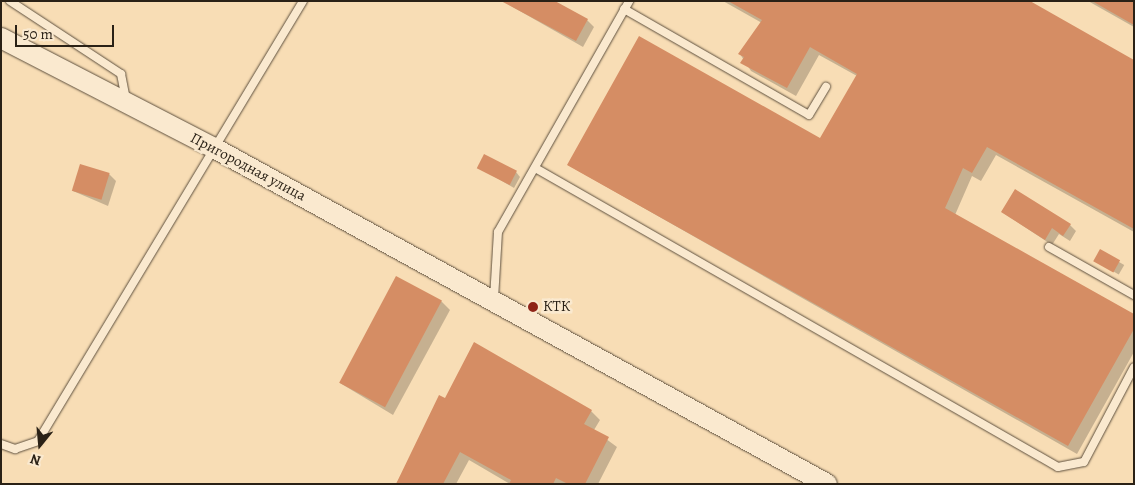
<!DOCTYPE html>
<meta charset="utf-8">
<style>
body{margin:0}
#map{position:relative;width:1135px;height:485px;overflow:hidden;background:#f8ddb5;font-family:Alegreya,serif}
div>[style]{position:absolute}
.shadow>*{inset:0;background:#0003;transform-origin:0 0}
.building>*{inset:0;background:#d58d64;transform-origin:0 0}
.roads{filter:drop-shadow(0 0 1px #5e503e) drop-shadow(0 0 1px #5e503e)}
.service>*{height:8px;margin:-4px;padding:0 4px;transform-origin:4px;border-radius:4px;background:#fae9cf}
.tertiary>*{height:20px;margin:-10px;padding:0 10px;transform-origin:10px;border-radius:10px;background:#fae9cf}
.dots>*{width:14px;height:14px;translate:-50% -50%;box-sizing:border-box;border:2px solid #fae9cf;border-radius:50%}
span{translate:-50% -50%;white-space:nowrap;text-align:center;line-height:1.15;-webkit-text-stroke:5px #fae9cf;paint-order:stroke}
.street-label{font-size:15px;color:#2a2116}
.poi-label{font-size:15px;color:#2a2116}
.left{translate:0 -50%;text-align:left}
.frame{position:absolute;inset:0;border:2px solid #2a2116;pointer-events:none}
.north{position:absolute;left:15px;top:420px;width:50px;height:50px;-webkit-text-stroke:4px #fae9cf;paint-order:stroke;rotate:197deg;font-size:14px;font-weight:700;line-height:20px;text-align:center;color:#2a2116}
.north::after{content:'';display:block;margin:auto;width:18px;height:22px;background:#2a2116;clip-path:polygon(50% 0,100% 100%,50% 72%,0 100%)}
.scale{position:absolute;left:15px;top:25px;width:99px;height:22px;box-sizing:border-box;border:2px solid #2a2116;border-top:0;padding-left:6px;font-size:15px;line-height:18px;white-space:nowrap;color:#2a2116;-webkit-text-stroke:4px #fae9cf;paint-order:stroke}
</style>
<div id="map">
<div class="shadow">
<div style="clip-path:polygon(723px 1px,1027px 1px,1134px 61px,1134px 232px,996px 155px,981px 181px,972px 176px,955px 215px,1134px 315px,1134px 352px,1077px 454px,568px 165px,820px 139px,857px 76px,819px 55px,796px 96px,751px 71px,740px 54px,762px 23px)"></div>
<div style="clip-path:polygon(1088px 1px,1134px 1px,1134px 27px)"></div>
<div style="clip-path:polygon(511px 6px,587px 20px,594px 27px,583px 47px)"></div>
<div style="clip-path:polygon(478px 167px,516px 172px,520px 177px,514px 188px)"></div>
<div style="clip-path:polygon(109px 174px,116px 181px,108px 206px,73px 191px)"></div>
<div style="clip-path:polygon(1002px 212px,1070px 225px,1076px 231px,1070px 241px,1059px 234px,1052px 245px)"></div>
<div style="left:1100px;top:251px;width:28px;height:11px;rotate:30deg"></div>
<div style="clip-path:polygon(441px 301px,450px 310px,393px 415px,340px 383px)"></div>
<div style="clip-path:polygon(445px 399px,591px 411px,600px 420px,594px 430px,617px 447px,598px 484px,510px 484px,469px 460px,456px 484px,396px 484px)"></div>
</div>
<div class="building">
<div style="clip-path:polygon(501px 1px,555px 1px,588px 19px,576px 41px)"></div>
<div style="clip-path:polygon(728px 1px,1030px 1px,1134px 60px,1134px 229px,987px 147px,972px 173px,963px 168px,945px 208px,1134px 314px,1134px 329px,1068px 446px,567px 165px,639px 36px,820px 138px,857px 74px,810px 47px,787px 88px,740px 63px,744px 57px,738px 54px,762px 20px)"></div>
<div style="clip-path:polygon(1092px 1px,1134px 1px,1134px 25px)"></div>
<div style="left:484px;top:154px;width:37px;height:16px;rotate:27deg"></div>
<div style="left:80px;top:164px;width:31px;height:28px;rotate:17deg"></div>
<div style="clip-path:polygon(1015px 189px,1071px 224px,1063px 236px,1052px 228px,1045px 240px,1001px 212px)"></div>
<div style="left:1100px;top:249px;width:23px;height:14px;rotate:29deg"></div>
<div style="left:396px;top:276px;width:52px;height:121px;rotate:28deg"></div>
<div style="clip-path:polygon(474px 342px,592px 410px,584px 424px,609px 437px,585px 484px,568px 484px,556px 478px,553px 484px,509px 484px,511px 480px,460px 452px,443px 484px,396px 484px,439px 395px,445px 398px)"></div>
</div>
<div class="roads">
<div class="service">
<div style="left:10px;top:1px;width:133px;rotate:33.3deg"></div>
<div style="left:121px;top:74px;width:25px;rotate:79deg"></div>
<div style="left:624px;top:9px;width:213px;rotate:29.8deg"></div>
<div style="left:809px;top:115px;width:33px;rotate:-59deg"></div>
<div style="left:537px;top:169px;width:600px;rotate:29.77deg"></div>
<div style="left:1058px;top:467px;width:26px;rotate:-11deg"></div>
<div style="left:1084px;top:462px;width:107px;rotate:-62.2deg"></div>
<div style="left:1049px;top:247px;width:98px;rotate:29.5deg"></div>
<div style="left:494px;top:299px;width:67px;rotate:-86.6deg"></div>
<div style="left:498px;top:232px;width:266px;rotate:-60.4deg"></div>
<div style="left:1px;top:444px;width:15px;rotate:20deg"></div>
<div style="left:15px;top:449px;width:24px;rotate:-19deg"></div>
<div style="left:38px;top:441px;width:514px;rotate:-58.94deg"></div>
</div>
<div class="tertiary">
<div style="left:1px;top:38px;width:240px;rotate:27.3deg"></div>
<div style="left:214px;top:148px;width:699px;rotate:28.73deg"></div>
</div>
</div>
<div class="dots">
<div style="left:533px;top:307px;background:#8f2418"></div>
</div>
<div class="street-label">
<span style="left:248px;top:167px;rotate:28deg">Пригородная улица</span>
</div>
<div class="poi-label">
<span class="left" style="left:543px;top:307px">КТК</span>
</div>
<div class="frame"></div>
<div class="north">N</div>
<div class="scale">50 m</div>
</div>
